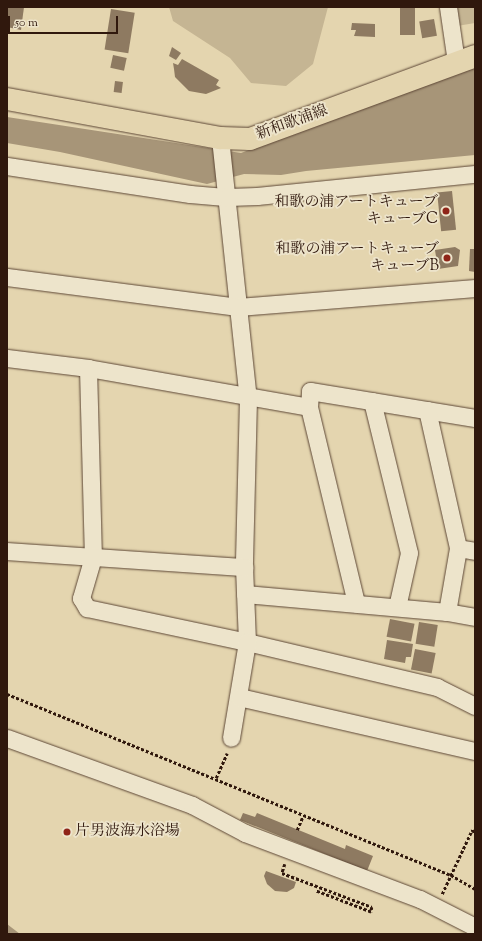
<!DOCTYPE html>
<meta charset="utf-8">
<style>
body{margin:0}
#map{position:relative;width:482px;height:941px;overflow:hidden;background:#e4d5af;font-family:"Sorts Mill Goudy","Noto Serif JP",serif}
div>[style]{position:absolute}
.green>*{inset:0;background:#c5b593}
.water>*{inset:0;background:#a79578}
.building>*{inset:0;background:#8e7a61;transform-origin:0 0}
.path>*{height:2.5px;margin-top:-1.25px;transform-origin:0;background:repeating-linear-gradient(90deg,#30180d 0 3px,transparent 0 5px)}
.roads{filter:drop-shadow(0 0 1px #5d4736) drop-shadow(0 0 1px #5d4736)}
.minor>*{height:17px;margin:-8.5px;padding:0 8.5px;transform-origin:8.5px;border-radius:8.5px;background:#ede4cb}
.major>*{height:22px;margin:-11px;padding:0 11px;transform-origin:11px;border-radius:11px;background:#e4d5af}
.dots>*{width:11px;height:11px;translate:-50% -50%;box-sizing:border-box;border:2px solid #ede4cb;border-radius:50%}
span{translate:-50% -50%;white-space:nowrap;text-align:center;line-height:1.15;-webkit-text-stroke:3.5px #ede4cb;paint-order:stroke}
.street-label{font-size:15px;color:#30180d}
.poi-label{font-size:15px;color:#30180d}
.right{translate:-100% -50%;text-align:right}
.left{translate:0 -50%;text-align:left}
.frame{position:absolute;inset:0;border:8px solid #30180d;pointer-events:none}
.scale{position:absolute;left:8px;top:16px;width:110px;height:18px;box-sizing:border-box;border:2px solid #30180d;border-top:0;padding-left:5px;font-size:12px;line-height:14px;white-space:nowrap;color:#30180d;-webkit-text-stroke:3px #ede4cb;paint-order:stroke}
</style>
<div id="map">
<div class="green">
<div style="clip-path:polygon(169px 7px,328px 7px,313px 64px,286px 86px,251px 83px,230px 58px,173px 21px)"></div>
<div style="clip-path:polygon(447px 7px,475px 7px,475px 23px,457px 26px)"></div>
</div>
<div class="water">
<div style="clip-path:polygon(475px 68px,475px 155px,306px 171px,281px 175px,244px 174px,207px 184px,60px 152px,7px 143px,7px 117px,241px 153px,429px 81px)"></div>
<div style="clip-path:polygon(7px 924px,20px 934px,7px 934px)"></div>
</div>
<div class="building">
<div style="clip-path:polygon(7px 7px,24px 7px,21px 30px,7px 27px)"></div>
<div style="left:400px;top:7px;width:15px;height:28px"></div>
<div style="left:111px;top:9px;width:24px;height:41px;rotate:9deg"></div>
<div style="left:434px;top:19px;width:17px;height:15px;rotate:80deg"></div>
<div style="clip-path:polygon(352px 23px,375px 24px,375px 37px,354px 36px,356px 30px,351px 30px)"></div>
<div style="clip-path:polygon(172px 47px,181px 53px,176px 60px,169px 56px)"></div>
<div style="left:113px;top:55px;width:14px;height:13px;rotate:12deg"></div>
<div style="clip-path:polygon(182px 59px,219px 80px,216px 85px,221px 88px,206px 94px,189px 91px,175px 77px,174px 69px,173px 63px,178px 65px)"></div>
<div style="left:115px;top:81px;width:8px;height:11px;rotate:7deg"></div>
<div style="left:452px;top:191px;width:39px;height:15px;rotate:84deg"></div>
<div style="clip-path:polygon(455px 247px,460px 250px,458px 266px,438px 269px,435px 250px)"></div>
<div style="clip-path:polygon(470px 249px,475px 249px,475px 272px,469px 271px)"></div>
<div style="left:390px;top:619px;width:25px;height:18px;rotate:11deg"></div>
<div style="left:419px;top:622px;width:19px;height:22px;rotate:9deg"></div>
<div style="clip-path:polygon(387px 640px,413px 644px,411px 657px,406px 657px,405px 663px,384px 659px)"></div>
<div style="left:415px;top:649px;width:21px;height:21px;rotate:11deg"></div>
<div style="clip-path:polygon(243px 813px,255px 817px,257px 813px,345px 849px,346px 845px,373px 856px,367px 871px,240px 820px)"></div>
<div style="clip-path:polygon(266px 871px,296px 882px,294px 888px,287px 892px,275px 891px,267px 884px,264px 876px)"></div>
</div>
<div class="path">
<div style="left:7px;top:694px;width:479px;rotate:22.2deg"></div>
<div style="left:451px;top:875px;width:28px;rotate:30deg"></div>
<div style="left:216px;top:778px;width:27px;rotate:-66deg"></div>
<div style="left:297px;top:830px;width:15px;rotate:-67deg"></div>
<div style="left:285px;top:864px;width:9px;rotate:108deg"></div>
<div style="left:282px;top:873px;width:96px;rotate:20.7deg"></div>
<div style="left:372px;top:907px;width:5px;rotate:101deg"></div>
<div style="left:371px;top:912px;width:59px;rotate:-159.1deg"></div>
<div style="left:442px;top:894px;width:71px;rotate:-64.9deg"></div>
<div style="left:472px;top:830px;width:4px;rotate:34deg"></div>
</div>
<div class="roads">
<div class="minor">
<div style="left:448px;top:7px;width:56px;rotate:81.7deg"></div>
<div style="left:220px;top:138px;width:262px;rotate:83.9deg"></div>
<div style="left:248px;top:398px;width:169px;rotate:91.4deg"></div>
<div style="left:244px;top:567px;width:75px;rotate:87.7deg"></div>
<div style="left:247px;top:642px;width:195px;rotate:13.3deg"></div>
<div style="left:437px;top:687px;width:42px;rotate:26.6deg"></div>
<div style="left:7px;top:166px;width:185px;rotate:8.7deg"></div>
<div style="left:190px;top:194px;width:38px;rotate:5deg"></div>
<div style="left:228px;top:197px;width:29px;rotate:-2deg"></div>
<div style="left:257px;top:196px;width:219px;rotate:-5.8deg"></div>
<div style="left:7px;top:277px;width:233px;rotate:7.4deg"></div>
<div style="left:238px;top:307px;width:238px;rotate:-4.6deg"></div>
<div style="left:7px;top:358px;width:82px;rotate:7deg"></div>
<div style="left:88px;top:368px;width:224px;rotate:10deg"></div>
<div style="left:309px;top:407px;width:16px;rotate:-86deg"></div>
<div style="left:310px;top:391px;width:167px;rotate:9.3deg"></div>
<div style="left:88px;top:368px;width:189px;rotate:88.5deg"></div>
<div style="left:93px;top:557px;width:43px;rotate:106.3deg"></div>
<div style="left:81px;top:598px;width:12px;rotate:59deg"></div>
<div style="left:87px;top:608px;width:164px;rotate:12deg"></div>
<div style="left:247px;top:642px;width:97px;rotate:99.5deg"></div>
<div style="left:372px;top:401px;width:156px;rotate:76.3deg"></div>
<div style="left:409px;top:553px;width:55px;rotate:102.5deg"></div>
<div style="left:309px;top:407px;width:202px;rotate:76.5deg"></div>
<div style="left:427px;top:410px;width:141px;rotate:77.3deg"></div>
<div style="left:458px;top:548px;width:17px;rotate:10deg"></div>
<div style="left:7px;top:551px;width:238px;rotate:3.9deg"></div>
<div style="left:245px;top:594px;width:203px;rotate:5.1deg"></div>
<div style="left:447px;top:612px;width:65px;rotate:-80.2deg"></div>
<div style="left:447px;top:612px;width:28px;rotate:10deg"></div>
<div style="left:239px;top:697px;width:242px;rotate:12.9deg"></div>
<div style="left:7px;top:738px;width:197px;rotate:19.9deg"></div>
<div style="left:192px;top:805px;width:60px;rotate:27.8deg"></div>
<div style="left:245px;top:833px;width:187px;rotate:20.7deg"></div>
<div style="left:420px;top:899px;width:62px;rotate:27deg"></div>
</div>
<div class="major">
<div style="left:7px;top:99px;width:217px;rotate:10.4deg"></div>
<div style="left:220px;top:138px;width:30px;rotate:2deg"></div>
<div style="left:250px;top:139px;width:240px;rotate:-20.2deg"></div>
</div>
</div>
<div class="dots">
<div style="left:446px;top:211px;background:#8f2418"></div>
<div style="left:447px;top:258px;background:#8f2418"></div>
<div style="left:67px;top:832px;background:#8f2418"></div>
</div>
<div class="street-label">
<span style="left:292px;top:123px;rotate:-20deg">新和歌浦線</span>
</div>
<div class="poi-label">
<span class="right" style="left:438px;top:211px">和歌の浦アートキューブ<br>キューブC</span>
<span class="right" style="left:439px;top:258px">和歌の浦アートキューブ<br>キューブB</span>
<span class="left" style="left:75px;top:832px">片男波海水浴場</span>
</div>
<div class="frame"></div>
<div class="scale">50 m</div>
</div>
